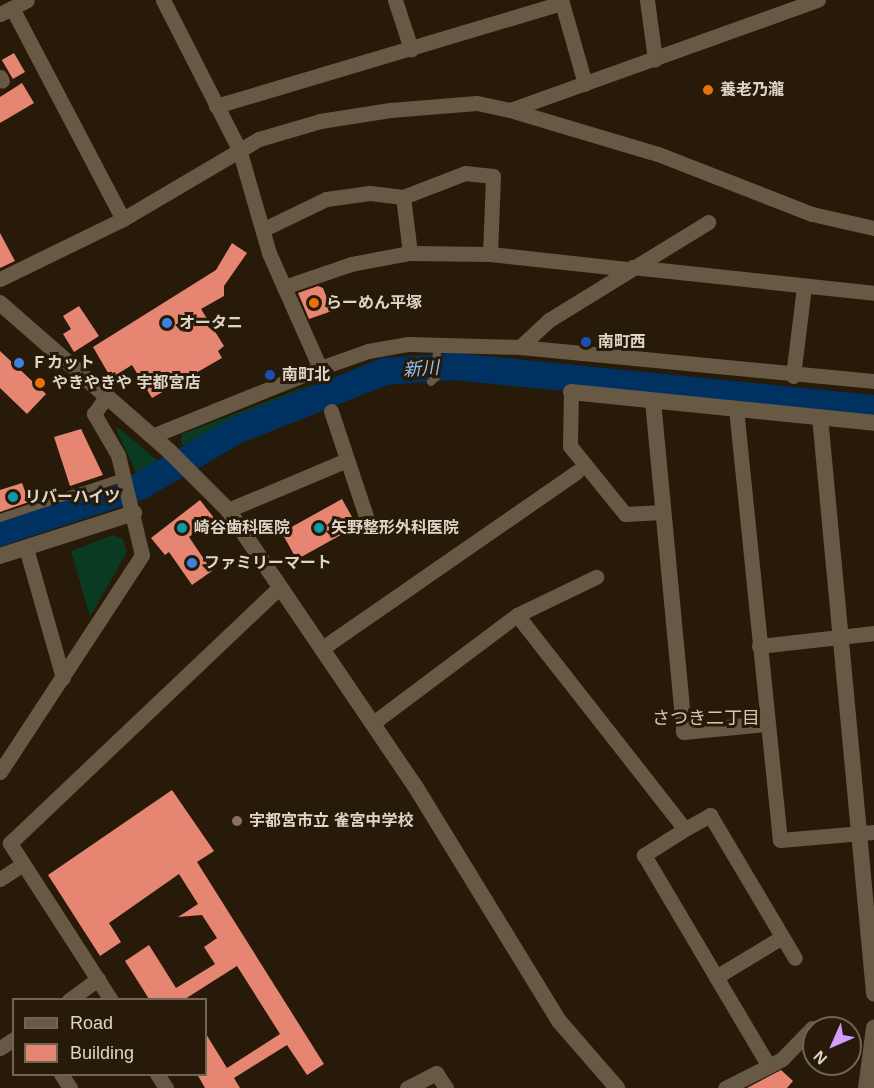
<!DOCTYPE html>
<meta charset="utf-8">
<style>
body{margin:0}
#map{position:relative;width:874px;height:1088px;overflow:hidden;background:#271a08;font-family:Helvetica,"Noto Sans JP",sans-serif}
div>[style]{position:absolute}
.green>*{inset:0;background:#0a3a22}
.river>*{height:27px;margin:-13.5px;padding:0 13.5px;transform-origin:13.5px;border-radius:13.5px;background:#003261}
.building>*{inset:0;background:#e68672;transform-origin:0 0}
.service>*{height:8px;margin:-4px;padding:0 4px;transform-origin:4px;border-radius:4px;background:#685945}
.minor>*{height:15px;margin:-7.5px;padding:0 7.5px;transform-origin:7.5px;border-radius:7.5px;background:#685945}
.tertiary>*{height:16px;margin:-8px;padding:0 8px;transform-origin:8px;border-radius:8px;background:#685945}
.dots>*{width:16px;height:16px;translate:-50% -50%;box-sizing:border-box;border:3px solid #271a08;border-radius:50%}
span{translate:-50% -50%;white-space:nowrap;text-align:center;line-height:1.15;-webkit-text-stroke:6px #271a08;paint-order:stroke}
.poi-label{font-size:16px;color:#ded5c9;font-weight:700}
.left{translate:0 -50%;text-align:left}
.water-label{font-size:18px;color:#93c2f8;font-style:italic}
.neighbourhood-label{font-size:18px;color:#d8c7b0}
.legend{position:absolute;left:12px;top:998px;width:195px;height:78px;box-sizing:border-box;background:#271a08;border:2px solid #706555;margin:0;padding:8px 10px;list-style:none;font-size:18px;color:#ded5c9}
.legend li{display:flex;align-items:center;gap:12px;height:30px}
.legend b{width:30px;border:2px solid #706555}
.north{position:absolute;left:802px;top:1016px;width:60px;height:60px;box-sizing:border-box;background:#271a08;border:2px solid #706555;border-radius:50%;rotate:225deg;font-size:16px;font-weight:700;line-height:24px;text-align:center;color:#ded5c9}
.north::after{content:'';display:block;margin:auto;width:21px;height:27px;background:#d49cfb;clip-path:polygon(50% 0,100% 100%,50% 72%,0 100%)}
</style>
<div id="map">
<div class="green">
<div style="clip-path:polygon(320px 381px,183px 445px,181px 442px,182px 434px)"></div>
<div style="clip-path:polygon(115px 427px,119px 428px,159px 462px,137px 474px)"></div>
<div style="clip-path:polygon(113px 535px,123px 539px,127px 552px,90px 617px,71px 551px)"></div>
</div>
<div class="river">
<div style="left:0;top:532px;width:149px;rotate:-18.4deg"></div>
<div style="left:141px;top:485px;width:110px;rotate:-30.1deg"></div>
<div style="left:236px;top:430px;width:159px;rotate:-21.7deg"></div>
<div style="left:384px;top:371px;width:69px;rotate:-4.1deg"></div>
<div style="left:453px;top:366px;width:423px;rotate:5.7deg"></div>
</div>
<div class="building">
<div style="left:14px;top:53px;width:22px;height:14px;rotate:60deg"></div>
<div style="clip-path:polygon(22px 83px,34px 103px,0 123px,0 97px)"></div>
<div style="clip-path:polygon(0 233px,15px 261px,0 268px)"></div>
<div style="clip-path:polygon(232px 243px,247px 253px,224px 286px,224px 296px,201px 309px,224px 346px,218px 351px,222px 358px,152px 398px,132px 365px,111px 378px,93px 347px,216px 270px)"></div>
<div style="clip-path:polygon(318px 286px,323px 288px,332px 311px,309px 319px,298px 293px)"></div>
<div style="clip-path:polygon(79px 306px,99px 336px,74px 352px,63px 334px,71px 329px,63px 316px)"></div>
<div style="clip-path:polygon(0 351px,46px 394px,27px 414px,0 388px)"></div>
<div style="clip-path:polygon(81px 429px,103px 475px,70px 486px,54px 437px)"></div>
<div style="clip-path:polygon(22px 483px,29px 502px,0 512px,0 490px)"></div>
<div style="left:342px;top:499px;width:31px;height:69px;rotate:61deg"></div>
<div style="clip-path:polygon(200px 500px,214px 518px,189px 537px,212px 571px,192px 585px,169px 552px,165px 555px,151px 538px)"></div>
<div style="clip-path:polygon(172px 790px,214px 851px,197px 862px,324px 1064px,307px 1075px,287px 1045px,234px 1078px,240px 1088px,205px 1088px,197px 1074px,206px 1074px,206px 1034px,227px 1068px,280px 1034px,237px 966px,185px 999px,149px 999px,125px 961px,149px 945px,176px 988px,215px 964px,204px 947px,217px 938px,202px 915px,178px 917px,198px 904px,179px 874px,109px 923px,121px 942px,100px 956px,48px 875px)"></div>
<div style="clip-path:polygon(781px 1070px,793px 1081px,787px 1088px,747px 1088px)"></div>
</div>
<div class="service">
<div style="left:431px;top:382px;width:7px;rotate:-45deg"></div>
<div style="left:436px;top:377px;width:33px;rotate:-88deg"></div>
<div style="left:0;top:518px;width:131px;rotate:-18.3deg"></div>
</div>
<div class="minor">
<div style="left:163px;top:0;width:167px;rotate:63deg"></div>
<div style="left:239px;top:149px;width:108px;rotate:73.9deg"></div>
<div style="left:269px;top:253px;width:126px;rotate:66.1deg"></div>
<div style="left:395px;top:0;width:52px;rotate:71.9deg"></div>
<div style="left:647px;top:0;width:60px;rotate:82.3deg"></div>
<div style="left:12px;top:8px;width:238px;rotate:62.3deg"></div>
<div style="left:0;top:14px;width:30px;rotate:-27deg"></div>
<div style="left:0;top:77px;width:4px;rotate:63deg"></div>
<div style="left:216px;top:106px;width:361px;rotate:-16.6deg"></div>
<div style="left:562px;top:3px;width:84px;rotate:74.1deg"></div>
<div style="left:510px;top:110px;width:154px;rotate:16.6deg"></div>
<div style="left:658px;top:154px;width:165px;rotate:21.3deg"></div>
<div style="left:812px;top:214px;width:64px;rotate:12.7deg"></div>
<div style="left:264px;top:229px;width:69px;rotate:-25.8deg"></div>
<div style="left:326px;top:199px;width:44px;rotate:-7.8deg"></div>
<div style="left:370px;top:193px;width:33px;rotate:7deg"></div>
<div style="left:410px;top:253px;width:56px;rotate:-97.1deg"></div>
<div style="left:403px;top:197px;width:66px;rotate:-21.2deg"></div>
<div style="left:465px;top:173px;width:28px;rotate:6deg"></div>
<div style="left:493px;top:176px;width:78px;rotate:92.2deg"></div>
<div style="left:632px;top:267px;width:243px;rotate:6.1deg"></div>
<div style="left:0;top:279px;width:137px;rotate:-26deg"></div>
<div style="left:123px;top:219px;width:158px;rotate:-30.5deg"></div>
<div style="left:259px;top:139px;width:64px;rotate:-16.4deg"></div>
<div style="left:320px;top:121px;width:71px;rotate:-8.9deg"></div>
<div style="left:390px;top:110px;width:87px;rotate:-4.6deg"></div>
<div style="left:477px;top:103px;width:34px;rotate:12deg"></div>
<div style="left:510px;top:110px;width:327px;rotate:-19.7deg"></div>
<div style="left:284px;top:287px;width:71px;rotate:-18.9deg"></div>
<div style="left:351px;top:264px;width:60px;rotate:-10.6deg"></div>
<div style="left:410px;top:253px;width:80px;rotate:0.7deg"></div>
<div style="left:490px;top:254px;width:140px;rotate:6.2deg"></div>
<div style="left:520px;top:347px;width:40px;rotate:-43deg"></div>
<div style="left:549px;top:320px;width:187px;rotate:-31.6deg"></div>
<div style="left:793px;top:376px;width:91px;rotate:-83deg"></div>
<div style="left:571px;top:392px;width:54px;rotate:91.1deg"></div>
<div style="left:570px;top:446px;width:87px;rotate:51deg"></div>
<div style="left:625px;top:514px;width:38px;rotate:-3deg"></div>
<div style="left:736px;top:408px;width:434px;rotate:84.2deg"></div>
<div style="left:780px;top:840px;width:94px;rotate:-4.9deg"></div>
<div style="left:331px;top:411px;width:111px;rotate:71.6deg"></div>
<div style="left:152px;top:436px;width:181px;rotate:-22deg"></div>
<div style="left:320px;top:368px;width:51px;rotate:-19.5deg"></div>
<div style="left:368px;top:351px;width:41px;rotate:-9.9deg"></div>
<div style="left:408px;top:344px;width:112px;rotate:1.5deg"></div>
<div style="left:520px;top:347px;width:356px;rotate:5.5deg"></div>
<div style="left:228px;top:510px;width:129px;rotate:-22.8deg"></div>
<div style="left:26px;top:548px;width:135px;rotate:74.1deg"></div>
<div style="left:517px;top:615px;width:272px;rotate:51.9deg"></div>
<div style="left:685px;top:829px;width:49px;rotate:147.6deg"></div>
<div style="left:644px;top:855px;width:245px;rotate:59.4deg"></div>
<div style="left:769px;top:1066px;width:49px;rotate:153.4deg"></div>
<div style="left:759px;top:646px;width:116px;rotate:-6.4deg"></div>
<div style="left:321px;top:649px;width:311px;rotate:-34.7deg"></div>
<div style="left:373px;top:723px;width:180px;rotate:-36.9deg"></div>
<div style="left:517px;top:615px;width:88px;rotate:-25.7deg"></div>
<div style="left:0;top:772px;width:259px;rotate:-56.8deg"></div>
<div style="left:142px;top:555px;width:103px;rotate:-103.5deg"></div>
<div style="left:118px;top:455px;width:48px;rotate:-120.3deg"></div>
<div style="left:94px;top:414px;width:21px;rotate:-55deg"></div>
<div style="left:685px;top:829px;width:29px;rotate:-29deg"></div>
<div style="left:710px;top:815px;width:166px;rotate:59.3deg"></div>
<div style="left:0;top:879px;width:27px;rotate:-33deg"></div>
<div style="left:716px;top:977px;width:77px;rotate:-31.2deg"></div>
<div style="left:69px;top:1000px;width:36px;rotate:-36deg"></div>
<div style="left:111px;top:1000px;width:187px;rotate:-122.8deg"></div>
<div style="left:10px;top:843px;width:369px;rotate:-43.5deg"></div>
<div style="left:0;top:1048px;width:17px;rotate:-33deg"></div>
<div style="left:769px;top:1066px;width:15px;rotate:-28deg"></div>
<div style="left:782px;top:1059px;width:43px;rotate:-45.9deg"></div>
<div style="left:61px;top:1074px;width:17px;rotate:57deg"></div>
<div style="left:157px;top:1074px;width:17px;rotate:57deg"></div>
<div style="left:407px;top:1088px;width:33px;rotate:-27deg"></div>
<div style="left:436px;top:1073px;width:18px;rotate:56deg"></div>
</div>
<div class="tertiary">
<div style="left:0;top:303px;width:226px;rotate:41.2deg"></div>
<div style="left:170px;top:452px;width:82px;rotate:45deg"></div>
<div style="left:228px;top:510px;width:333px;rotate:55.9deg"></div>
<div style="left:415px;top:786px;width:276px;rotate:58.5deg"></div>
<div style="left:559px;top:1021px;width:89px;rotate:49.1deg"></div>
<div style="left:571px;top:392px;width:305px;rotate:5.8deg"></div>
<div style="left:653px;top:401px;width:332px;rotate:84.6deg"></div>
<div style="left:684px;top:732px;width:83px;rotate:-5.5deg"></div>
<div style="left:820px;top:417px;width:579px;rotate:84.64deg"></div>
<div style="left:0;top:556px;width:141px;rotate:-17.8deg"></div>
<div style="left:866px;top:1088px;width:61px;rotate:-82.4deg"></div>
</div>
<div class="dots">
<div style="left:708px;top:90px;background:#e8710a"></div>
<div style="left:314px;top:303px;background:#e8710a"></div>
<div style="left:167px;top:323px;background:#3f7fe0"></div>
<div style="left:586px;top:342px;background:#1a4fb4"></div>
<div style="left:19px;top:363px;background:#3f7fe0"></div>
<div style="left:270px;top:375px;background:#1a4fb4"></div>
<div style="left:40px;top:383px;background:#e8710a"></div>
<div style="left:13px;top:497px;background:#0f9aa8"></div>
<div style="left:182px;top:528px;background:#0f9aa8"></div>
<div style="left:319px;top:528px;background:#0f9aa8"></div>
<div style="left:192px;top:563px;background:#3f7fe0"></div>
<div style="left:237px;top:821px;background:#8d6e63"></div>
</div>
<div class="poi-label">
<span class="left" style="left:720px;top:90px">養老乃瀧</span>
<span class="left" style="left:326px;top:303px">らーめん平塚</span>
<span class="left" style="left:179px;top:323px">オータニ</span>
<span class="left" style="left:598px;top:342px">南町西</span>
<span class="left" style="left:31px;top:363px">Ｆカット</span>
<span class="left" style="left:282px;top:375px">南町北</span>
<span class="left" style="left:52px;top:383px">やきやきや 宇都宮店</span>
<span class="left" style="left:25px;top:497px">リバーハイツ</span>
<span class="left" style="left:194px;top:528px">崎谷歯科医院</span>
<span class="left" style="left:331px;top:528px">矢野整形外科医院</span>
<span class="left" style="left:204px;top:563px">ファミリーマート</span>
<span class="left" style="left:249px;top:821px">宇都宮市立 雀宮中学校</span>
</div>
<div class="water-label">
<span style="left:421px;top:369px;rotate:-4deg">新川</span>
</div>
<div class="neighbourhood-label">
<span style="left:706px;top:718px">さつき二丁目</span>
</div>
<ul class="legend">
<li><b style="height:8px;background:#685945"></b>Road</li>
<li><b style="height:16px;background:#e68672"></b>Building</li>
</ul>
<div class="north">N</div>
</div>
